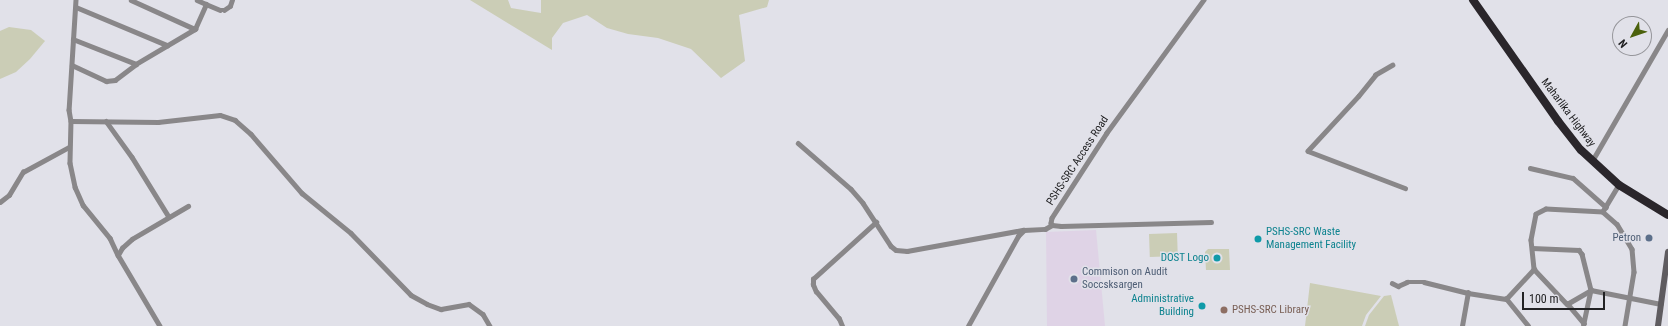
<!DOCTYPE html>
<style>
body{margin:0}
#map{position:relative;width:1668px;height:326px;overflow:hidden;background:#e1e1e9;font-family:"Roboto Condensed",sans-serif}
div>[style]{position:absolute}
.commercial>*{inset:0;background:#dfd3e6}
.green>*{inset:0;background:#cbcdb6;transform-origin:0 0}
.street>*{height:4.5px;margin:-2.25px;padding:0 2.25px;transform-origin:2.25px;border-radius:2.25px;background:#898789}
.secondary>*{height:6px;margin:-3px;padding:0 3px;transform-origin:3px;border-radius:3px;background:#5f5c60}
.highway>*{height:8px;margin:-4px;padding:0 4px;transform-origin:4px;border-radius:4px;background:#2a262b}
.dots>*{width:11px;height:11px;translate:-50% -50%;box-sizing:border-box;border:2px solid #e1e1e9;border-radius:50%}
span{translate:-50% -50%;white-space:nowrap;text-align:center;line-height:1.15;-webkit-text-stroke:3px #e1e1e9;paint-order:stroke}
.street-label{font-size:11px;color:#222224}
.culture-label{font-size:11px;color:#0d838f}
.left{translate:0 -50%;text-align:left}
.right{translate:-100% -50%;text-align:right}
.service-label{font-size:11px;color:#4e5e75}
.education-label{font-size:11px;color:#785e54}
.north{position:absolute;left:1612px;top:16px;width:40px;height:40px;box-sizing:border-box;background:#e1e1e9;border:1px solid #95959a;border-radius:50%;rotate:230deg;font-size:11px;font-weight:700;line-height:16px;text-align:center;color:#222224}
.north::after{content:'';display:block;margin:auto;width:14px;height:18px;background:#4b610c;clip-path:polygon(50% 0,100% 100%,50% 72%,0 100%)}
.scale{position:absolute;left:1522px;top:292px;width:83px;height:18px;box-sizing:border-box;border:2px solid #222224;border-top:0;padding-left:5px;font-size:12px;line-height:14px;white-space:nowrap;color:#222224;-webkit-text-stroke:3px #e1e1e9;paint-order:stroke}
</style>
<div id="map">
<div class="commercial">
<div style="clip-path:polygon(1096px 230px,1105px 326px,1047px 326px,1046px 232px)"></div>
</div>
<div class="green">
<div style="clip-path:polygon(470px 0,508px 0,511px 8px,541px 13px,541px 0,769px 0,767px 7px,739px 15px,745px 61px,721px 78px,691px 49px,658px 38px,628px 34px,607px 28px,587px 15px,563px 23px,552px 38px,552px 50px)"></div>
<div style="clip-path:polygon(9px 27px,31px 30px,45px 41px,30px 59px,16px 72px,0 79px,0 31px)"></div>
<div style="left:1177px;top:233px;width:23px;height:28px;rotate:88deg"></div>
<div style="clip-path:polygon(1208px 249px,1229px 249px,1230px 270px,1206px 270px,1205px 252px)"></div>
<div style="clip-path:polygon(1310px 283px,1381px 296px,1366px 315px,1362px 326px,1305px 326px)"></div>
<div style="clip-path:polygon(1391px 295px,1399px 326px,1365px 326px,1369px 315px,1384px 296px)"></div>
</div>
<div class="street">
<div style="left:76px;top:0;width:110px;rotate:93.6deg"></div>
<div style="left:69px;top:110px;width:11px;rotate:80deg"></div>
<div style="left:71px;top:121px;width:42px;rotate:91.4deg"></div>
<div style="left:70px;top:163px;width:25px;rotate:78deg"></div>
<div style="left:75px;top:187px;width:20px;rotate:66deg"></div>
<div style="left:83px;top:205px;width:43px;rotate:50.7deg"></div>
<div style="left:110px;top:238px;width:19px;rotate:65deg"></div>
<div style="left:118px;top:255px;width:82px;rotate:59.4deg"></div>
<div style="left:131px;top:0;width:70px;rotate:24.4deg"></div>
<div style="left:197px;top:0;width:10px;rotate:24deg"></div>
<div style="left:1204px;top:0;width:165px;rotate:126.1deg"></div>
<div style="left:1107px;top:133px;width:101px;rotate:122.9deg"></div>
<div style="left:1052px;top:218px;width:5px;rotate:101deg"></div>
<div style="left:1051px;top:223px;width:2px;rotate:63deg"></div>
<div style="left:1052px;top:225px;width:9px;rotate:6deg"></div>
<div style="left:1061px;top:226px;width:150px;rotate:-1.5deg"></div>
<div style="left:76px;top:7px;width:99px;rotate:22.7deg"></div>
<div style="left:73px;top:39px;width:68px;rotate:21.6deg"></div>
<div style="left:72px;top:65px;width:38px;rotate:25deg"></div>
<div style="left:106px;top:81px;width:9px;rotate:-6deg"></div>
<div style="left:115px;top:80px;width:26px;rotate:-37deg"></div>
<div style="left:136px;top:64px;width:69px;rotate:-30.7deg"></div>
<div style="left:195px;top:29px;width:27px;rotate:-66deg"></div>
<div style="left:206px;top:4px;width:15px;rotate:23deg"></div>
<div style="left:220px;top:10px;width:4px"></div>
<div style="left:224px;top:10px;width:7px;rotate:-34deg"></div>
<div style="left:230px;top:6px;width:6px;rotate:-72deg"></div>
<div style="left:1393px;top:65px;width:20px;rotate:150deg"></div>
<div style="left:1376px;top:75px;width:27px;rotate:129deg"></div>
<div style="left:1359px;top:96px;width:75px;rotate:132.8deg"></div>
<div style="left:1308px;top:151px;width:104px;rotate:20.9deg"></div>
<div style="left:71px;top:121px;width:87px;rotate:0.7deg"></div>
<div style="left:158px;top:122px;width:62px;rotate:-6.4deg"></div>
<div style="left:220px;top:115px;width:16px;rotate:18deg"></div>
<div style="left:235px;top:120px;width:21px;rotate:41deg"></div>
<div style="left:251px;top:134px;width:78px;rotate:49.2deg"></div>
<div style="left:302px;top:193px;width:63px;rotate:39.2deg"></div>
<div style="left:351px;top:233px;width:86px;rotate:45.9deg"></div>
<div style="left:411px;top:295px;width:18px;rotate:29deg"></div>
<div style="left:427px;top:304px;width:15px;rotate:20deg"></div>
<div style="left:441px;top:309px;width:28px;rotate:-10deg"></div>
<div style="left:469px;top:304px;width:17px;rotate:36deg"></div>
<div style="left:483px;top:314px;width:14px;rotate:60deg"></div>
<div style="left:106px;top:121px;width:44px;rotate:54.2deg"></div>
<div style="left:132px;top:157px;width:70px;rotate:58.3deg"></div>
<div style="left:798px;top:143px;width:70px;rotate:41deg"></div>
<div style="left:851px;top:189px;width:18px;rotate:49deg"></div>
<div style="left:863px;top:203px;width:51px;rotate:56.9deg"></div>
<div style="left:891px;top:246px;width:6px;rotate:39deg"></div>
<div style="left:896px;top:250px;width:11px;rotate:5deg"></div>
<div style="left:907px;top:251px;width:118px;rotate:-10.3deg"></div>
<div style="left:1592px;top:161px;width:151px;rotate:-59.9deg"></div>
<div style="left:1530px;top:168px;width:44px;rotate:13.1deg"></div>
<div style="left:1573px;top:178px;width:44px;rotate:41.3deg"></div>
<div style="left:1619px;top:185px;width:31px;rotate:121deg"></div>
<div style="left:1603px;top:212px;width:57px;rotate:-177deg"></div>
<div style="left:1546px;top:209px;width:11px;rotate:153deg"></div>
<div style="left:1536px;top:214px;width:26px;rotate:101deg"></div>
<div style="left:1531px;top:240px;width:29px;rotate:84deg"></div>
<div style="left:1534px;top:269px;width:48px;rotate:46.7deg"></div>
<div style="left:1567px;top:304px;width:28px;rotate:-30deg"></div>
<div style="left:1591px;top:290px;width:71px;rotate:11.3deg"></div>
<div style="left:0;top:202px;width:11px;rotate:-38deg"></div>
<div style="left:9px;top:195px;width:27px;rotate:-59deg"></div>
<div style="left:23px;top:172px;width:52px;rotate:-28.5deg"></div>
<div style="left:1603px;top:212px;width:18px;rotate:41deg"></div>
<div style="left:1617px;top:224px;width:29px;rotate:59deg"></div>
<div style="left:1632px;top:249px;width:23px;rotate:85deg"></div>
<div style="left:1634px;top:272px;width:55px;rotate:99.5deg"></div>
<div style="left:1532px;top:248px;width:47px;rotate:2.4deg"></div>
<div style="left:1579px;top:250px;width:5px;rotate:53deg"></div>
<div style="left:1582px;top:254px;width:37px;rotate:76deg"></div>
<div style="left:1591px;top:290px;width:35px;rotate:102deg"></div>
<div style="left:1584px;top:324px;width:26px;rotate:-130deg"></div>
<div style="left:118px;top:255px;width:8px;rotate:-60deg"></div>
<div style="left:122px;top:248px;width:13px;rotate:-42deg"></div>
<div style="left:132px;top:239px;width:65px;rotate:-30.5deg"></div>
<div style="left:1392px;top:283px;width:7px;rotate:27deg"></div>
<div style="left:1398px;top:286px;width:10px;rotate:-24deg"></div>
<div style="left:1407px;top:282px;width:17px"></div>
<div style="left:1424px;top:282px;width:45px;rotate:14deg"></div>
<div style="left:1468px;top:293px;width:38px;rotate:9deg"></div>
<div style="left:842px;top:326px;width:8px;rotate:-113deg"></div>
<div style="left:839px;top:319px;width:35px;rotate:-130deg"></div>
<div style="left:816px;top:292px;width:8px;rotate:-113deg"></div>
<div style="left:813px;top:285px;width:6px;rotate:-90deg"></div>
<div style="left:813px;top:279px;width:85px;rotate:-42.1deg"></div>
<div style="left:968px;top:326px;width:103px;rotate:-60.9deg"></div>
<div style="left:1018px;top:236px;width:8px;rotate:-45deg"></div>
<div style="left:1024px;top:230px;width:21px;rotate:-3deg"></div>
<div style="left:1045px;top:229px;width:8px;rotate:-30deg"></div>
<div style="left:1462px;top:326px;width:34px;rotate:-80deg"></div>
<div style="left:1528px;top:326px;width:35px;rotate:-129deg"></div>
<div style="left:1506px;top:299px;width:41px;rotate:-47deg"></div>
</div>
<div class="secondary">
<div style="left:1658px;top:326px;width:75px;rotate:-82.3deg"></div>
</div>
<div class="highway">
<div style="left:1473px;top:0;width:148px;rotate:54.9deg"></div>
<div style="left:1558px;top:121px;width:37px;rotate:52deg"></div>
<div style="left:1581px;top:150px;width:52px;rotate:42.6deg"></div>
<div style="left:1619px;top:185px;width:57px;rotate:31.5deg"></div>
</div>
<div class="dots">
<div style="left:1649px;top:238px;background:#5c6f8a"></div>
<div style="left:1258px;top:239px;background:#0f9aa8"></div>
<div style="left:1217px;top:258px;background:#0f9aa8"></div>
<div style="left:1074px;top:279px;background:#5c6f8a"></div>
<div style="left:1202px;top:306px;background:#0f9aa8"></div>
<div style="left:1224px;top:310px;background:#8d6e63"></div>
</div>
<div class="street-label">
<span style="left:1568px;top:113px;rotate:53deg">Maharlika Highway</span>
<span style="left:1078px;top:161px;rotate:-57deg">PSHS-SRC Access Road</span>
</div>
<div class="culture-label">
<span class="left" style="left:1266px;top:239px">PSHS-SRC Waste<br>Management Facility</span>
<span class="right" style="left:1209px;top:258px">DOST Logo</span>
<span class="right" style="left:1194px;top:306px">Administrative<br>Building</span>
</div>
<div class="service-label">
<span class="right" style="left:1641px;top:238px">Petron</span>
<span class="left" style="left:1082px;top:279px">Commison on Audit<br>Soccsksargen</span>
</div>
<div class="education-label">
<span class="left" style="left:1232px;top:310px">PSHS-SRC Library</span>
</div>
<div class="north">N</div>
<div class="scale">100 m</div>
</div>
